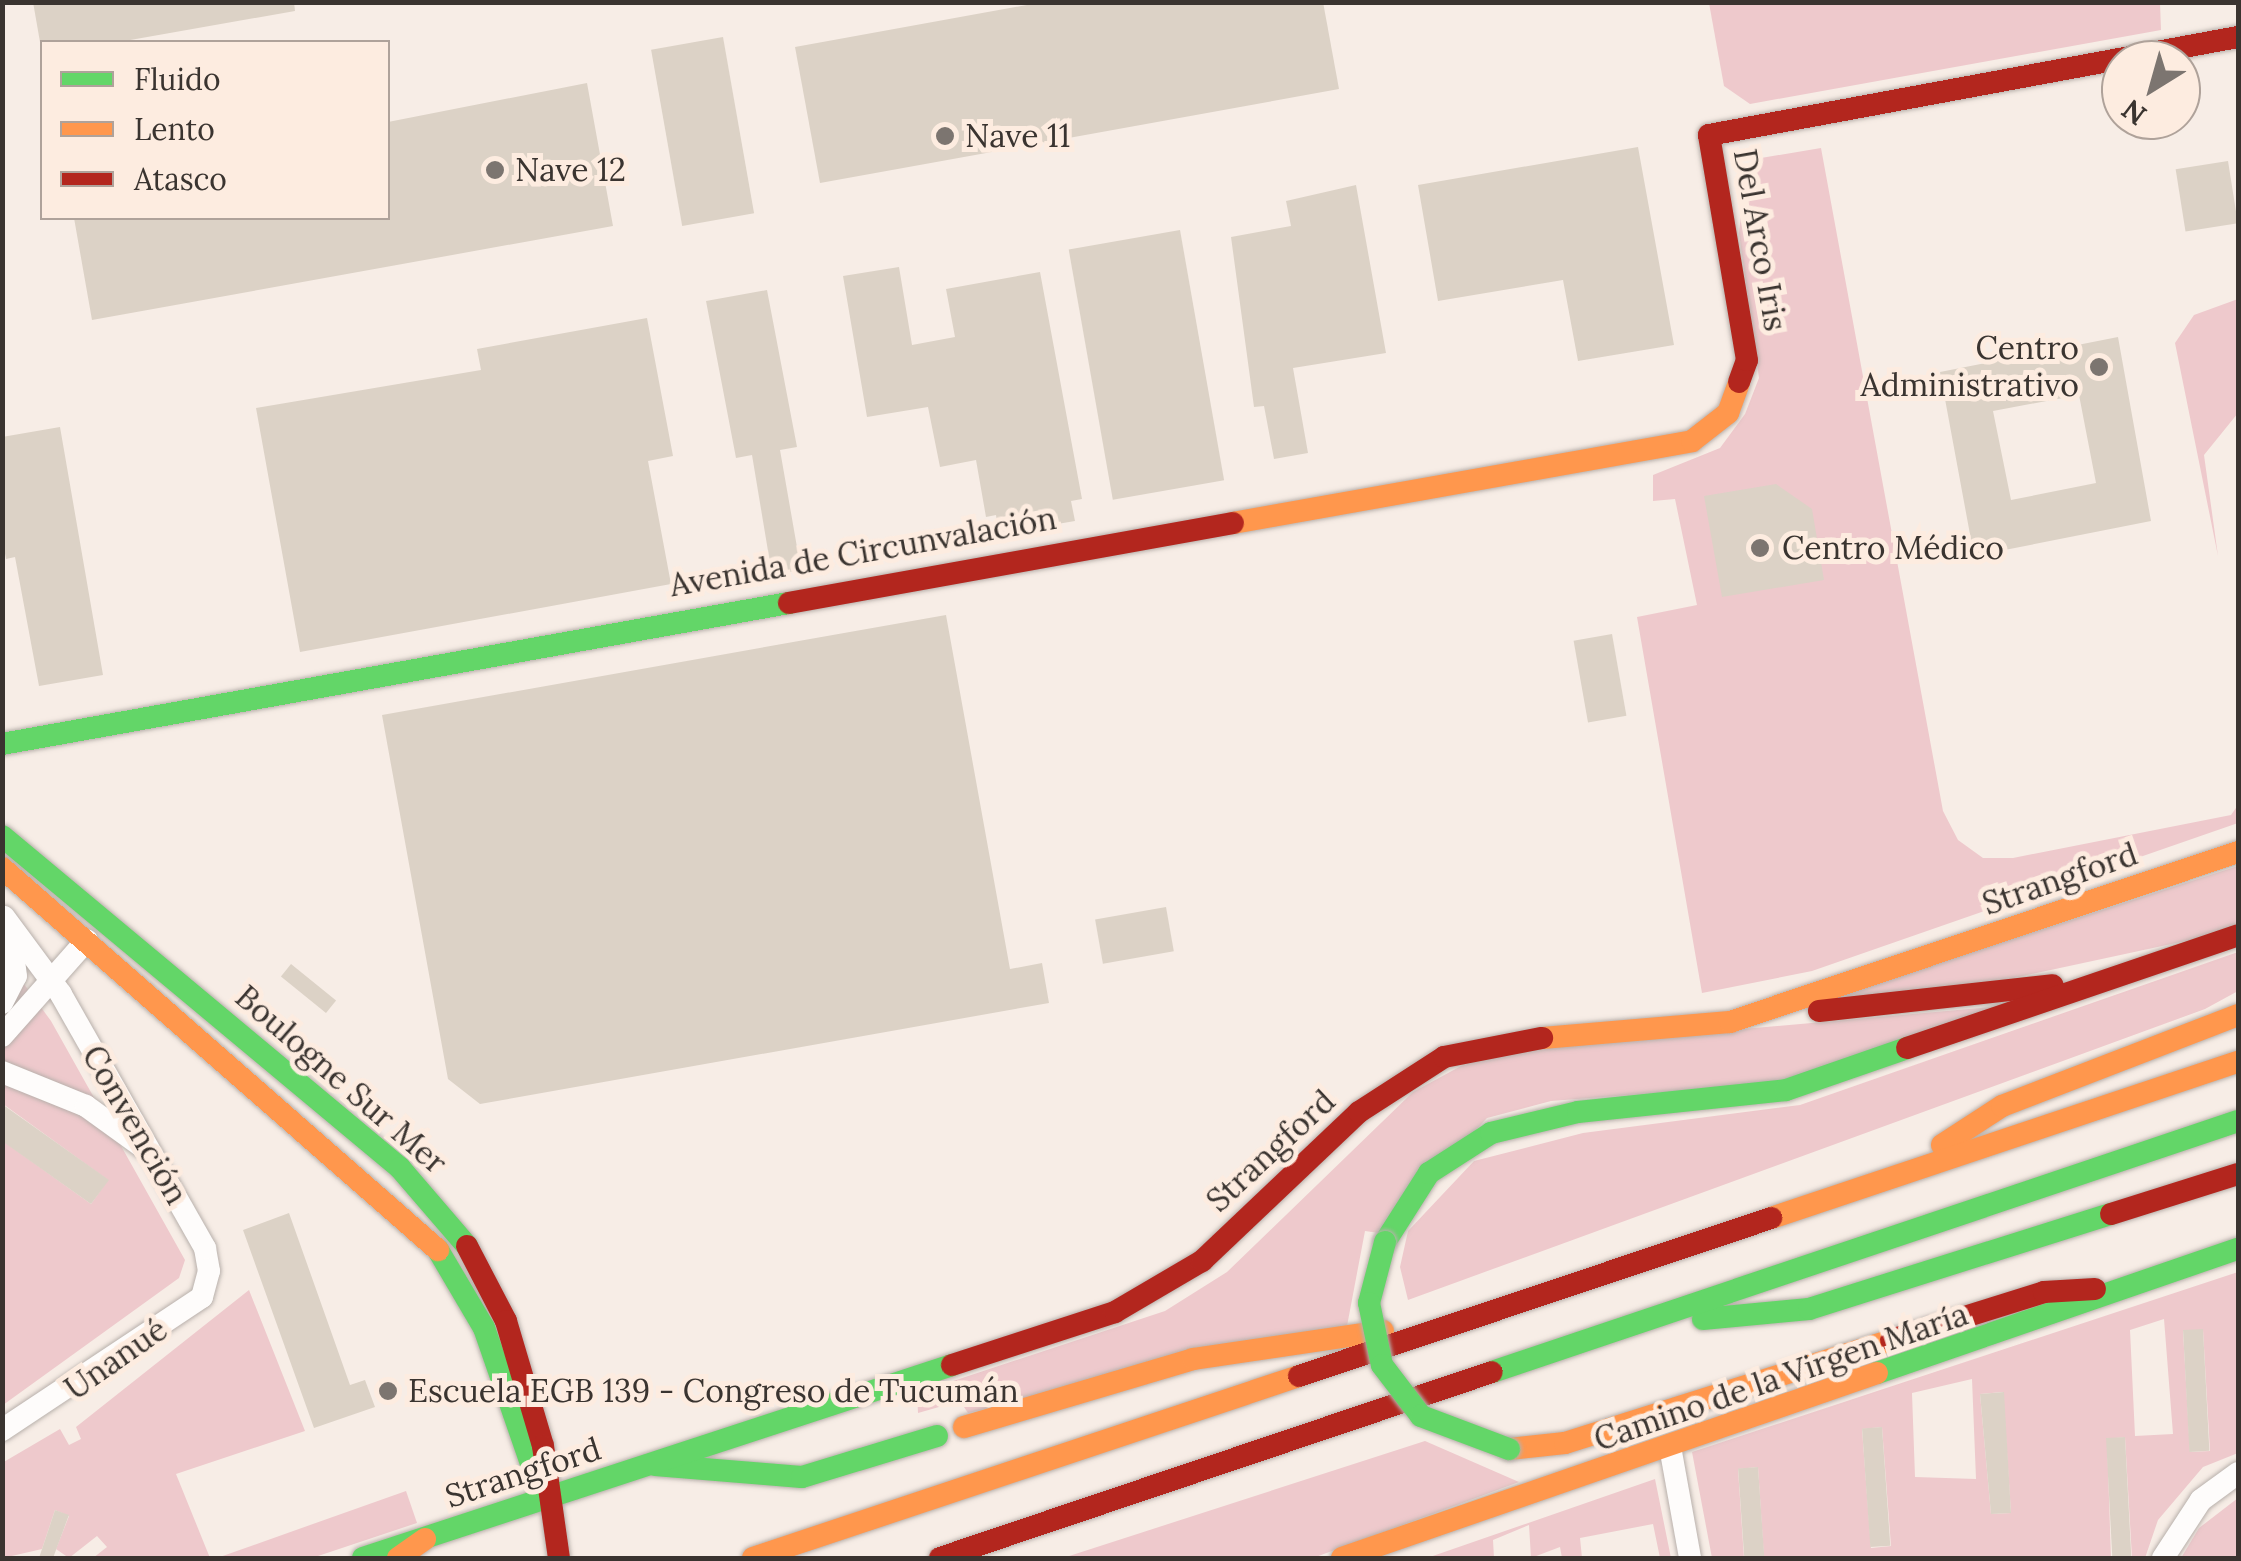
<!DOCTYPE html>
<meta charset="utf-8">
<style>
body{margin:0}
#map{position:relative;width:2241px;height:1561px;overflow:hidden;background:#f7ede6;font-family:Lora,serif}
div>[style]{position:absolute}
.green>*{inset:0;background:#eec9cc}
.building>*{inset:0;background:#dcd2c6;transform-origin:0 0}
.roads{filter:drop-shadow(0 0 2px #b8b0ab) drop-shadow(0 0 2px #b8b0ab)}
.street>*{height:22px;margin:-11px;padding:0 11px;transform-origin:11px;border-radius:11px;background:#fefcfb}
.fast>*{height:22px;margin:-11px;padding:0 11px;transform-origin:11px;border-radius:11px;background:#63d668}
.slow>*{height:22px;margin:-11px;padding:0 11px;transform-origin:11px;border-radius:11px;background:#ff974d}
.jam>*{height:22px;margin:-11px;padding:0 11px;transform-origin:11px;border-radius:11px;background:#b3261e}
.bridges{filter:drop-shadow(0 0 2px #b8b0ab) drop-shadow(0 0 2px #b8b0ab)}
.fast-bridge>*{height:22px;margin:-11px;padding:0 11px;transform-origin:11px;border-radius:11px;background:#63d668}
.dots>*{width:28px;height:28px;translate:-50% -50%;box-sizing:border-box;border:5px solid #fdece0;border-radius:50%}
span{translate:-50% -50%;white-space:nowrap;text-align:center;line-height:1.15;-webkit-text-stroke:10px #fdece0;paint-order:stroke}
.poi-label{font-size:32px;color:#3a3430}
.left{translate:0 -50%;text-align:left}
.right{translate:-100% -50%;text-align:right}
.street-label{font-size:32px;color:#3a3430}
.frame{position:absolute;inset:0;border:5px solid #3a3430;pointer-events:none}
.legend{position:absolute;left:40px;top:40px;width:350px;height:180px;box-sizing:border-box;background:#fdece0;border:2px solid #afa29a;margin:0;padding:12px 18px;list-style:none;font-size:30px;color:#3a3430}
.legend li{display:flex;align-items:center;gap:20px;height:50px}
.legend b{width:50px;border:2px solid #afa29a}
.north{position:absolute;left:2101px;top:40px;width:100px;height:100px;box-sizing:border-box;background:#fdece0;border:2px solid #afa29a;border-radius:50%;rotate:217deg;font-size:28px;font-weight:700;line-height:40px;text-align:center;color:#3a3430}
.north::after{content:'';display:block;margin:auto;width:35px;height:45px;background:#7c7570;clip-path:polygon(50% 0,100% 100%,50% 72%,0 100%)}
</style>
<div id="map">
<div class="green">
<div style="clip-path:polygon(1709px 3px,2160px 3px,2161px 30px,1750px 104px,1724px 86px)"></div>
<div style="clip-path:polygon(1821px 148px,1943px 811px,1958px 840px,1983px 858px,2013px 858px,2231px 815px,2238px 805px,2238px 823px,1812px 971px,1702px 993px,1637px 617px,1697px 605px,1675px 499px,1653px 501px,1653px 475px,1720px 448px,1745px 414px,1759px 378px,1739px 233px,1745px 178px,1761px 158px)"></div>
<div style="clip-path:polygon(2238px 299px,2238px 413px,2204px 455px,2218px 556px,2175px 343px,2194px 315px)"></div>
<div style="clip-path:polygon(2238px 866px,2238px 925px,2218px 934px,1981px 985px,1796px 1009px)"></div>
<div style="clip-path:polygon(2238px 952px,2238px 991px,2205px 1009px,1408px 1300px,1400px 1267px,1408px 1231px,1474px 1161px,1583px 1133px,1800px 1105px)"></div>
<div style="clip-path:polygon(2px 954px,51px 1021px,185px 1260px,179px 1278px,3px 1405px,3px 1141px,91px 1204px,108px 1180px,3px 1104px)"></div>
<div style="clip-path:polygon(2014px 1005px,1783px 1083px,1551px 1101px,1487px 1118px,1379px 1233px,1365px 1231px,1347px 1326px,968px 1413px,960px 1401px,918px 1413px,917px 1393px,1165px 1311px,1227px 1272px,1413px 1092px,1461px 1066px,1519px 1049px)"></div>
<div style="clip-path:polygon(evenodd,2238px 1272px,2238px 1453px,2203px 1467px,2158px 1520px,2145px 1558px,2132px 1558px,2125px 1437px,2107px 1439px,2111px 1558px,1764px 1558px,1758px 1467px,1738px 1469px,1744px 1558px,1712px 1558px,1692px 1452px,2238px 1272px,2164px 1319px,2173px 1434px,2135px 1436px,2130px 1330px,2164px 1319px,2238px 1272px,2203px 1330px,2210px 1451px,2190px 1452px,2183px 1331px,2203px 1330px,2238px 1272px,1972px 1379px,1976px 1479px,1915px 1477px,1912px 1393px,1972px 1379px,2238px 1272px,2003px 1392px,2011px 1513px,1991px 1514px,1980px 1394px,2003px 1392px,2238px 1272px,1882px 1427px,1891px 1546px,1871px 1548px,1862px 1429px,1882px 1427px)"></div>
<div style="clip-path:polygon(249px 1290px,305px 1431px,176px 1474px,210px 1558px,93px 1558px,107px 1547px,97px 1536px,69px 1558px,56px 1549px,69px 1516px,55px 1510px,42px 1549px,3px 1558px,2px 1463px,60px 1429px,69px 1445px,81px 1439px,76px 1427px)"></div>
<div style="clip-path:polygon(1425px 1441px,1519px 1482px,1313px 1558px,1063px 1558px)"></div>
<div style="clip-path:polygon(1655px 1479px,1671px 1558px,1660px 1558px,1653px 1524px,1580px 1538px,1582px 1558px,1562px 1558px,1560px 1547px,1531px 1558px,1529px 1525px,1493px 1540px,1494px 1558px,1427px 1558px)"></div>
<div style="clip-path:polygon(406px 1491px,417px 1523px,312px 1558px,217px 1558px)"></div>
<div style="clip-path:polygon(2238px 1498px,2238px 1558px,2181px 1558px,2199px 1528px)"></div>
</div>
<div class="building">
<div style="clip-path:polygon(33px 2px,294px 2px,295px 11px,119px 42px,40px 42px)"></div>
<div style="clip-path:polygon(1043px 2px,1323px 2px,1339px 89px,820px 183px,795px 47px)"></div>
<div style="left:723px;top:37px;width:179px;height:73px;rotate:80deg"></div>
<div style="clip-path:polygon(587px 83px,613px 226px,92px 320px,74px 218px,388px 218px,388px 122px)"></div>
<div style="clip-path:polygon(1638px 147px,1674px 345px,1578px 361px,1563px 280px,1438px 301px,1418px 185px)"></div>
<div style="left:2228px;top:161px;width:63px;height:53px;rotate:81deg"></div>
<div style="clip-path:polygon(1356px 185px,1386px 353px,1293px 368px,1308px 453px,1274px 459px,1264px 406px,1254px 407px,1231px 237px,1291px 226px,1286px 201px)"></div>
<div style="left:1180px;top:230px;width:254px;height:113px;rotate:80deg"></div>
<div style="clip-path:polygon(899px 267px,912px 345px,955px 337px,946px 289px,1040px 272px,1082px 499px,1071px 501px,1075px 521px,999px 534px,996px 515px,986px 517px,976px 460px,940px 467px,928px 407px,867px 417px,843px 276px)"></div>
<div style="clip-path:polygon(767px 290px,797px 447px,780px 450px,801px 570px,772px 575px,752px 455px,736px 458px,706px 301px)"></div>
<div style="clip-path:polygon(647px 318px,673px 456px,648px 461px,671px 584px,300px 652px,256px 408px,481px 370px,477px 349px)"></div>
<div style="clip-path:polygon(evenodd,2118px 337px,2151px 521px,1974px 556px,1940px 372px,2118px 337px,2079px 395px,2096px 483px,2011px 500px,1993px 411px,2079px 395px)"></div>
<div style="clip-path:polygon(60px 427px,103px 675px,39px 686px,15px 557px,6px 559px,2px 538px,2px 437px)"></div>
<div style="clip-path:polygon(1776px 484px,1812px 509px,1824px 580px,1722px 597px,1704px 496px)"></div>
<div style="clip-path:polygon(946px 615px,1010px 969px,1042px 963px,1049px 1003px,480px 1104px,448px 1079px,382px 715px)"></div>
<div style="left:1612px;top:634px;width:83px;height:39px;rotate:80deg"></div>
<div style="left:1166px;top:907px;width:45px;height:72px;rotate:80deg"></div>
<div style="left:291px;top:964px;width:58px;height:16px;rotate:39deg"></div>
<div style="clip-path:polygon(2px 1104px,109px 1180px,91px 1204px,2px 1141px)"></div>
<div style="clip-path:polygon(289px 1213px,350px 1385px,365px 1380px,375px 1407px,314px 1428px,243px 1230px)"></div>
<div style="left:2203px;top:1329px;width:122px;height:20px;rotate:87deg"></div>
<div style="clip-path:polygon(2004px 1392px,2011px 1513px,1991px 1514px,1980px 1394px)"></div>
<div style="left:1882px;top:1427px;width:119px;height:20px;rotate:86deg"></div>
<div style="left:2125px;top:1437px;width:121px;height:19px;rotate:87deg"></div>
<div style="left:1758px;top:1467px;width:91px;height:20px;rotate:86deg"></div>
<div style="clip-path:polygon(55px 1510px,69px 1515px,53px 1558px,39px 1558px)"></div>
</div>
<div class="roads">
<div class="street">
<div style="left:2px;top:1003px;width:30px;rotate:-63deg"></div>
<div style="left:16px;top:976px;width:45px;rotate:-97.6deg"></div>
<div style="left:2px;top:1036px;width:128px;rotate:-48.5deg"></div>
<div style="left:2px;top:1072px;width:91px;rotate:22deg"></div>
<div style="left:86px;top:1106px;width:72px;rotate:35.9deg"></div>
<div style="left:2px;top:1430px;width:240px;rotate:-33.6deg"></div>
<div style="left:202px;top:1297px;width:27px;rotate:-75deg"></div>
<div style="left:209px;top:1271px;width:23px;rotate:-100deg"></div>
<div style="left:205px;top:1248px;width:292px;rotate:-119.6deg"></div>
<div style="left:61px;top:994px;width:96px;rotate:-126.5deg"></div>
<div style="left:1671px;top:1452px;width:108px;rotate:79.8deg"></div>
<div style="left:2163px;top:1558px;width:69px;rotate:-56.8deg"></div>
<div style="left:2201px;top:1500px;width:46px;rotate:-36.1deg"></div>
</div>
<div class="fast">
<div style="left:2px;top:744px;width:800px;rotate:-10.16deg"></div>
<div style="left:2px;top:836px;width:518px;rotate:39.83deg"></div>
<div style="left:400px;top:1168px;width:103px;rotate:49.3deg"></div>
<div style="left:1385px;top:1242px;width:82px;rotate:-57.5deg"></div>
<div style="left:1429px;top:1173px;width:74px;rotate:-32.8deg"></div>
<div style="left:1491px;top:1133px;width:89px;rotate:-13.6deg"></div>
<div style="left:1578px;top:1112px;width:209px;rotate:-6deg"></div>
<div style="left:1786px;top:1090px;width:128px;rotate:-19.1deg"></div>
<div style="left:438px;top:1250px;width:91px;rotate:59.5deg"></div>
<div style="left:484px;top:1328px;width:175px;rotate:70.9deg"></div>
<div style="left:1703px;top:1319px;width:106px;rotate:-5.4deg"></div>
<div style="left:1809px;top:1309px;width:317px;rotate:-17.5deg"></div>
<div style="left:1492px;top:1372px;width:787px;rotate:-18.6deg"></div>
<div style="left:1877px;top:1373px;width:382px;rotate:-19deg"></div>
<div style="left:655px;top:1465px;width:147px;rotate:4.7deg"></div>
<div style="left:802px;top:1477px;width:141px;rotate:-16.9deg"></div>
<div style="left:363px;top:1558px;width:620px;rotate:-18.14deg"></div>
</div>
<div class="slow">
<div style="left:1233px;top:523px;width:466px;rotate:-10.1deg"></div>
<div style="left:1692px;top:441px;width:46px;rotate:-37.9deg"></div>
<div style="left:1728px;top:413px;width:33px;rotate:-70deg"></div>
<div style="left:2px;top:868px;width:580px;rotate:41.22deg"></div>
<div style="left:1542px;top:1038px;width:189px;rotate:-4.9deg"></div>
<div style="left:1730px;top:1022px;width:536px;rotate:-18.5deg"></div>
<div style="left:1942px;top:1145px;width:72px;rotate:-33deg"></div>
<div style="left:2002px;top:1106px;width:253px;rotate:-21.1deg"></div>
<div style="left:1771px;top:1218px;width:492px;rotate:-18.5deg"></div>
<div style="left:964px;top:1427px;width:239px;rotate:-16.5deg"></div>
<div style="left:1193px;top:1359px;width:192px;rotate:-8.4deg"></div>
<div style="left:1509px;top:1449px;width:56px;rotate:-6.1deg"></div>
<div style="left:1565px;top:1443px;width:342px;rotate:-17.5deg"></div>
<div style="left:398px;top:1558px;width:33px;rotate:-35deg"></div>
<div style="left:753px;top:1558px;width:576px;rotate:-18.43deg"></div>
<div style="left:1342px;top:1558px;width:566px;rotate:-19.08deg"></div>
</div>
<div class="jam">
<div style="left:1739px;top:382px;width:23px;rotate:-70deg"></div>
<div style="left:1747px;top:360px;width:228px;rotate:-99.6deg"></div>
<div style="left:1709px;top:135px;width:538px;rotate:-10.5deg"></div>
<div style="left:789px;top:603px;width:451px;rotate:-10.2deg"></div>
<div style="left:1819px;top:1011px;width:235px;rotate:-6.3deg"></div>
<div style="left:1907px;top:1048px;width:350px;rotate:-18.8deg"></div>
<div style="left:2111px;top:1214px;width:133px;rotate:-17.5deg"></div>
<div style="left:467px;top:1246px;width:85px;rotate:62.5deg"></div>
<div style="left:506px;top:1321px;width:130px;rotate:73.5deg"></div>
<div style="left:543px;top:1446px;width:113px;rotate:81.9deg"></div>
<div style="left:1891px;top:1340px;width:160px;rotate:-17.4deg"></div>
<div style="left:2044px;top:1292px;width:51px;rotate:-3.4deg"></div>
<div style="left:952px;top:1365px;width:171px;rotate:-18deg"></div>
<div style="left:1115px;top:1312px;width:101px;rotate:-30.4deg"></div>
<div style="left:1202px;top:1261px;width:216px;rotate:-43.5deg"></div>
<div style="left:1359px;top:1112px;width:101px;rotate:-32.9deg"></div>
<div style="left:1444px;top:1057px;width:100px;rotate:-11deg"></div>
<div style="left:1299px;top:1376px;width:498px;rotate:-18.5deg"></div>
<div style="left:940px;top:1558px;width:582px;rotate:-18.62deg"></div>
</div>
</div>
<div class="bridges">
<div class="fast-bridge">
<div style="left:1385px;top:1242px;width:63px;rotate:104.7deg"></div>
<div style="left:1369px;top:1303px;width:63px;rotate:78.2deg"></div>
<div style="left:1382px;top:1365px;width:64px;rotate:52.6deg"></div>
<div style="left:1421px;top:1416px;width:94px;rotate:20.6deg"></div>
</div>
</div>
<div class="dots">
<div style="left:945px;top:136px;background:#7c7570"></div>
<div style="left:495px;top:170px;background:#7c7570"></div>
<div style="left:2099px;top:367px;background:#7c7570"></div>
<div style="left:1760px;top:548px;background:#7c7570"></div>
<div style="left:388px;top:1391px;background:#7c7570"></div>
</div>
<div class="poi-label">
<span class="left" style="left:965px;top:136px">Nave 11</span>
<span class="left" style="left:515px;top:170px">Nave 12</span>
<span class="right" style="left:2079px;top:367px">Centro<br>Administrativo</span>
<span class="left" style="left:1782px;top:548px">Centro Médico</span>
<span class="left" style="left:408px;top:1391px">Escuela EGB 139 - Congreso de Tucumán</span>
</div>
<div class="street-label">
<span style="left:1760px;top:240px;rotate:80deg">Del Arco Iris</span>
<span style="left:863px;top:552px;rotate:-10deg">Avenida de Circunvalación</span>
<span style="left:2060px;top:879px;rotate:-19deg">Strangford</span>
<span style="left:341px;top:1080px;rotate:41deg">Boulogne Sur Mer</span>
<span style="left:135px;top:1125px;rotate:60deg">Convención</span>
<span style="left:1271px;top:1151px;rotate:-43deg">Strangford</span>
<span style="left:116px;top:1359px;rotate:-35deg">Unanué</span>
<span style="left:1781px;top:1377px;rotate:-19deg">Camino de la Virgen María</span>
<span style="left:523px;top:1473px;rotate:-18deg">Strangford</span>
</div>
<div class="frame"></div>
<ul class="legend">
<li><b style="height:12px;background:#63d668"></b>Fluido</li>
<li><b style="height:12px;background:#ff974d"></b>Lento</li>
<li><b style="height:12px;background:#b3261e"></b>Atasco</li>
</ul>
<div class="north">N</div>
</div>
